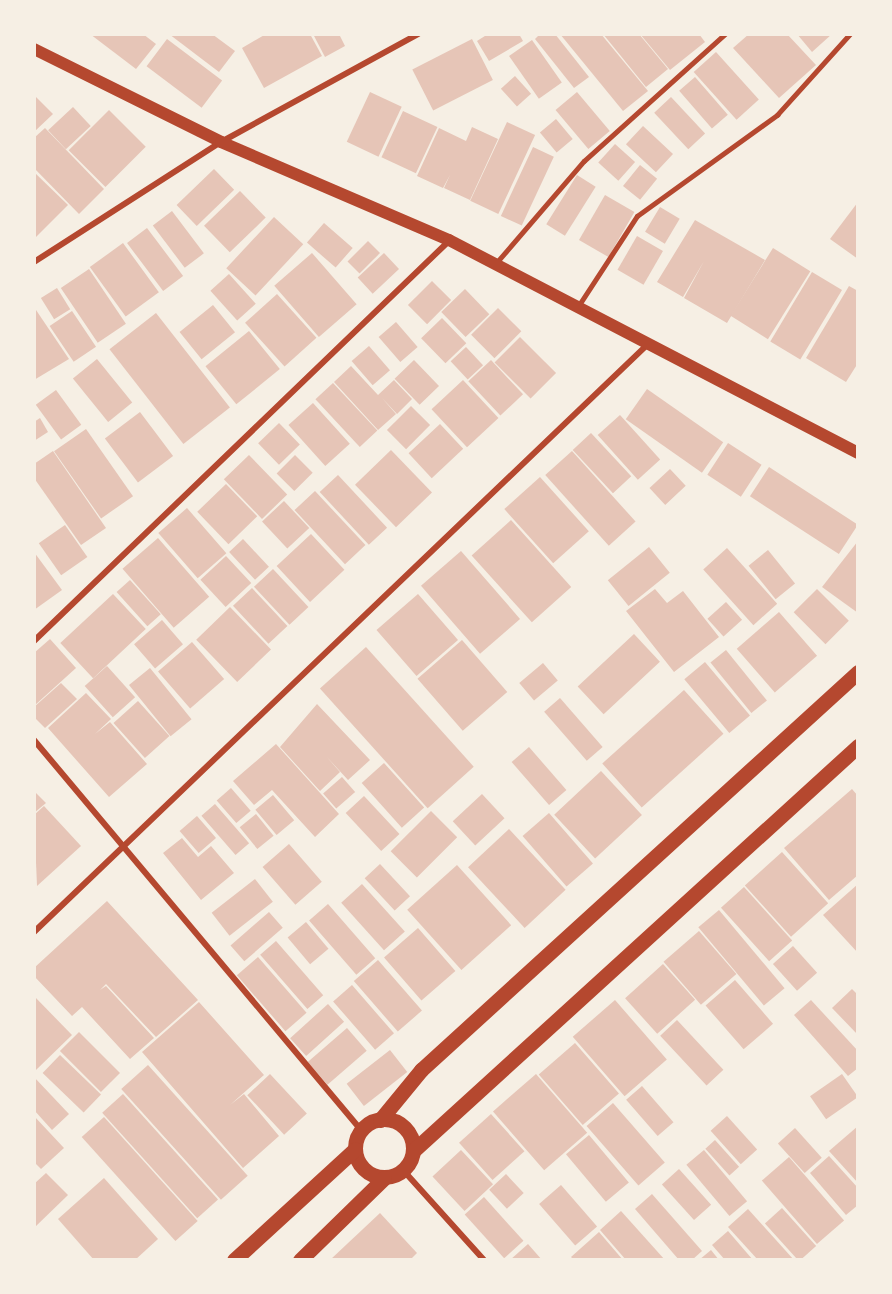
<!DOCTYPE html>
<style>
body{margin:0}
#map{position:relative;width:892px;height:1294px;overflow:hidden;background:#f6efe4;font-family:"Space Grotesk",sans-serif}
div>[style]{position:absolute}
.building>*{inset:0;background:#e6c5b7;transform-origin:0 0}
.service>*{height:4.5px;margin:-2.25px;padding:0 2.25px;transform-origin:2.25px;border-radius:2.25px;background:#b5482f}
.minor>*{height:6px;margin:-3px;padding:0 3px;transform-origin:3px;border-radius:3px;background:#b5482f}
.secondary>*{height:12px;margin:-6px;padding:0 6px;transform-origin:6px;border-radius:6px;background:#b5482f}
.primary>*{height:15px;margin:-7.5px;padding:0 7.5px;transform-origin:7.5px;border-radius:7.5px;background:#b5482f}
.primary>.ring{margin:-7.5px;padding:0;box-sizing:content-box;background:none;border:15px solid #b5482f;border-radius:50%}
span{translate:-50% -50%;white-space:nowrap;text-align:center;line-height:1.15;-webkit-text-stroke:4.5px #f6efe4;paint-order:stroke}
.frame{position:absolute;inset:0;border:36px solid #f6efe4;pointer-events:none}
</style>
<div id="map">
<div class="building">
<div style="clip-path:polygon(90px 34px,143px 34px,156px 44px,136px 69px)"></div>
<div style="clip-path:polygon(169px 34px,212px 34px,235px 51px,219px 72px)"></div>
<div style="clip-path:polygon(266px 34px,310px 34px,322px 56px,264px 88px,242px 48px)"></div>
<div style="clip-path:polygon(313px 34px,339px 34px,345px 46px,325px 57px)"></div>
<div style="clip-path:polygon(488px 34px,519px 34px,523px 41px,489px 61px,477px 41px)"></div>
<div style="clip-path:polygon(540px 34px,555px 34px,589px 77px,574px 88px,535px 39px)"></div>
<div style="clip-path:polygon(560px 34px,601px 34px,648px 91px,623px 111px)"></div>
<div style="clip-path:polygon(603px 34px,639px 34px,668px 69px,646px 87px)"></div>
<div style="clip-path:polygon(640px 34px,699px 34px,705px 42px,670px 70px)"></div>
<div style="clip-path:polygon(749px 34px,787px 34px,816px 65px,779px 98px,733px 48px)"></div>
<div style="clip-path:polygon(797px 34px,832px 34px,812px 52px)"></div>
<div style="left:167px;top:39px;width:69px;height:34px;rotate:37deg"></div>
<div style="left:472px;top:39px;width:46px;height:67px;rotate:63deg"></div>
<div style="left:532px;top:40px;width:52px;height:28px;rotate:55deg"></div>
<div style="left:716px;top:52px;width:64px;height:30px;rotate:48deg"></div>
<div style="left:515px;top:76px;width:24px;height:19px;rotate:48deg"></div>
<div style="left:695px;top:77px;width:50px;height:21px;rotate:49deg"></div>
<div style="left:370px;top:92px;width:35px;height:55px;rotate:25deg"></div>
<div style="left:577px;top:92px;width:51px;height:28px;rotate:50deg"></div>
<div style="clip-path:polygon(34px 95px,53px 114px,34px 132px)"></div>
<div style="left:671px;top:97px;width:50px;height:23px;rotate:47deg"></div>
<div style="left:73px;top:107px;width:26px;height:34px;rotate:47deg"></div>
<div style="left:109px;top:110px;width:52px;height:57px;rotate:45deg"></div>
<div style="left:403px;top:111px;width:38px;height:51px;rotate:25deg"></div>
<div style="left:556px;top:119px;width:26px;height:21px;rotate:50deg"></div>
<div style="left:507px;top:122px;width:31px;height:87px;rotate:25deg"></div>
<div style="left:643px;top:126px;width:41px;height:25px;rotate:43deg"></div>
<div style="clip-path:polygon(472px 127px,498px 139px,470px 200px,444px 188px,450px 175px,443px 188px,417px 176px,439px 128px,466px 141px)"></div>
<div style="clip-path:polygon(45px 128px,104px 189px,79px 214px,34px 168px,34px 138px)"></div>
<div style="left:615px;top:144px;width:27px;height:25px;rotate:42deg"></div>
<div style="left:533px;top:147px;width:23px;height:76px;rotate:25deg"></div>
<div style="left:640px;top:165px;width:22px;height:27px;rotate:39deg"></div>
<div style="left:214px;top:169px;width:29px;height:52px;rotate:46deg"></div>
<div style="clip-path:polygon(34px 172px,68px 205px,34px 239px)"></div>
<div style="left:577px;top:175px;width:22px;height:58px;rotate:32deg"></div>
<div style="left:240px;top:191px;width:37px;height:50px;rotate:46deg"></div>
<div style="left:605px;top:195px;width:34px;height:52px;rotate:30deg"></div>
<div style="clip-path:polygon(858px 202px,858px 259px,830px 239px)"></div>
<div style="left:660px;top:207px;width:23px;height:29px;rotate:31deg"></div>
<div style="left:172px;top:211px;width:53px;height:24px;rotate:53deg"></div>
<div style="left:274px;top:217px;width:40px;height:70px;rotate:43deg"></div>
<div style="clip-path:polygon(695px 220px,765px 260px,727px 323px,684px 298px,704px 261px,683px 297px,657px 282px)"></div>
<div style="left:324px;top:223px;width:38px;height:26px;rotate:41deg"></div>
<div style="left:147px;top:228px;width:60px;height:25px;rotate:53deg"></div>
<div style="left:637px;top:236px;width:30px;height:39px;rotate:30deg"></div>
<div style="left:368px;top:241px;width:17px;height:29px;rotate:45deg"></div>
<div style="left:123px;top:243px;width:61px;height:41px;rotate:54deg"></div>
<div style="left:773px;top:248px;width:44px;height:80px;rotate:32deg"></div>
<div style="left:312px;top:253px;width:68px;height:50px;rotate:49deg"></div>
<div style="left:384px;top:253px;width:22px;height:36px;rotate:47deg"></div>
<div style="left:89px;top:269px;width:66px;height:34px;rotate:56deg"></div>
<div style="left:812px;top:272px;width:35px;height:81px;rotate:31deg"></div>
<div style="left:229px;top:274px;width:40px;height:25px;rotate:48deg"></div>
<div style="left:432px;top:281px;width:27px;height:34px;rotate:45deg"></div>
<div style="clip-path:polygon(849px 286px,858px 291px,858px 363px,846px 382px,806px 358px)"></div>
<div style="left:57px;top:288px;width:25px;height:19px;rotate:58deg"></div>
<div style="left:465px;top:289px;width:35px;height:33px;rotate:46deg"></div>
<div style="left:277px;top:294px;width:59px;height:43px;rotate:48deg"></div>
<div style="left:213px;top:305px;width:35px;height:43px;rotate:51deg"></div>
<div style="clip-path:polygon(34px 307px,69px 359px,34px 380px)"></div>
<div style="left:498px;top:308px;width:33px;height:38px;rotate:45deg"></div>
<div style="left:72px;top:311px;width:43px;height:27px;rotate:56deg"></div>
<div style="left:156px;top:313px;width:120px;height:59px;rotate:52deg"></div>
<div style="left:442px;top:318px;width:35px;height:29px;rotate:46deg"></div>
<div style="left:396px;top:322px;width:33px;height:23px;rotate:49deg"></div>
<div style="left:249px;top:331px;width:49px;height:56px;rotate:51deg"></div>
<div style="left:520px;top:337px;width:51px;height:36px;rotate:45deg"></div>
<div style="left:369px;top:346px;width:32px;height:23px;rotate:49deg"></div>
<div style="left:466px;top:347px;width:25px;height:21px;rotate:47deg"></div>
<div style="left:97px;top:359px;width:56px;height:31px;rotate:51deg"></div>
<div style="left:414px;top:360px;width:36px;height:27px;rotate:46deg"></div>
<div style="left:491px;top:360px;width:47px;height:31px;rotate:47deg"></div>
<div style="clip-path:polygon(351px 366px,378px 395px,394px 380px,412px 399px,397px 414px,382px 398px,396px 414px,378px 430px,334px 382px)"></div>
<div style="left:463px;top:380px;width:52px;height:43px;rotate:47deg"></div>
<div style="left:333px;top:383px;width:65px;height:24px;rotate:47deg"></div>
<div style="left:647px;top:389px;width:93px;height:37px;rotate:35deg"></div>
<div style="left:56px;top:390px;width:43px;height:25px;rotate:54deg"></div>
<div style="left:313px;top:403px;width:55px;height:33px;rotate:48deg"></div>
<div style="left:411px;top:406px;width:27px;height:34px;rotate:45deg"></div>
<div style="left:140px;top:412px;width:55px;height:44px;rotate:53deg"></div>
<div style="left:620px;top:415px;width:60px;height:30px;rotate:48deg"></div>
<div style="clip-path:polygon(40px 418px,48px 432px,34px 441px,34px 422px)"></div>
<div style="left:279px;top:423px;width:30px;height:29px;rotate:46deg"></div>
<div style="left:440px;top:424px;width:34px;height:43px;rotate:47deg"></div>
<div style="left:86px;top:429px;width:82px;height:39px;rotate:55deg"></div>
<div style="left:591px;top:433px;width:59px;height:25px;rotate:47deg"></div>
<div style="left:728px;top:443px;width:40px;height:38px;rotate:33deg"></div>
<div style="left:391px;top:450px;width:59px;height:50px;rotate:46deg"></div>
<div style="clip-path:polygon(53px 451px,106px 528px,81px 545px,34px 478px,34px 464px)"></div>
<div style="left:572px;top:451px;width:95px;height:36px;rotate:48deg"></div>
<div style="left:249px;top:455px;width:55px;height:35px;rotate:46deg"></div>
<div style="left:295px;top:455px;width:25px;height:26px;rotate:45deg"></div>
<div style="left:769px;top:467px;width:106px;height:35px;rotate:33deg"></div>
<div style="left:670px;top:469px;width:23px;height:28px;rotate:47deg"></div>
<div style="left:338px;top:475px;width:72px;height:25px;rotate:47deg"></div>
<div style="left:540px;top:477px;width:73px;height:48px;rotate:48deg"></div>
<div style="left:226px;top:484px;width:45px;height:40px;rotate:46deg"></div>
<div style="left:315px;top:491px;width:74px;height:28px;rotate:47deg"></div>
<div style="left:284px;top:501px;width:37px;height:30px;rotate:47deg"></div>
<div style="left:187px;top:508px;width:60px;height:38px;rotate:49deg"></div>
<div style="left:511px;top:520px;width:90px;height:53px;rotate:48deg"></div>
<div style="left:65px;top:525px;width:39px;height:32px;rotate:55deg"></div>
<div style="left:311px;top:534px;width:49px;height:47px;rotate:47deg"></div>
<div style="left:158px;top:538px;width:78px;height:47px;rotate:49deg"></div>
<div style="left:243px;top:539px;width:38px;height:19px;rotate:47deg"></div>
<div style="clip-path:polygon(858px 541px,858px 613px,822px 587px)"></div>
<div style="left:649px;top:547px;width:33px;height:53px;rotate:51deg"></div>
<div style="left:727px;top:548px;width:75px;height:32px;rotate:48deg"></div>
<div style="left:768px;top:550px;width:43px;height:25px;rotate:51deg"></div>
<div style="left:461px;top:551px;width:90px;height:53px;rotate:49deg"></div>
<div style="clip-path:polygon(34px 552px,62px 590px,34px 610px)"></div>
<div style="left:226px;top:556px;width:37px;height:35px;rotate:47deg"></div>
<div style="left:273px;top:569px;width:52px;height:26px;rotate:47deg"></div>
<div style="left:130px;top:580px;width:46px;height:18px;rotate:48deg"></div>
<div style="left:252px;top:588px;width:52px;height:26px;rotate:47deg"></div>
<div style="clip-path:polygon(655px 589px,667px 603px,683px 591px,719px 637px,674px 672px,626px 611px)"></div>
<div style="left:817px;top:589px;width:45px;height:33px;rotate:45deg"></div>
<div style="left:113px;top:594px;width:48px;height:72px;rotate:47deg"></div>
<div style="left:418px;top:594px;width:61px;height:55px;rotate:49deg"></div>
<div style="left:726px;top:602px;width:24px;height:25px;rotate:48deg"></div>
<div style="left:230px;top:607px;width:59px;height:47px;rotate:46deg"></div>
<div style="left:779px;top:612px;width:58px;height:56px;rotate:49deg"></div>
<div style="left:162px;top:620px;width:32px;height:37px;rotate:49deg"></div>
<div style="left:634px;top:634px;width:38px;height:77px;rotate:47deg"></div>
<div style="clip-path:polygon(50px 639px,76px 668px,34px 706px,34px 653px)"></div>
<div style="left:462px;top:640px;width:69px;height:59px;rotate:49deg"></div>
<div style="left:192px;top:642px;width:49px;height:45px;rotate:49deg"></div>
<div style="left:366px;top:647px;width:161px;height:62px;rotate:48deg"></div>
<div style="left:726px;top:650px;width:65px;height:20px;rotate:51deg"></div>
<div style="left:705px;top:662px;width:70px;height:27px;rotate:50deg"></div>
<div style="left:543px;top:663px;width:23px;height:31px;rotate:50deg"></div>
<div style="left:107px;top:666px;width:42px;height:30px;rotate:48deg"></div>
<div style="left:150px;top:668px;width:66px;height:27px;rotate:51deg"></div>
<div style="clip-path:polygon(61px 683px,77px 699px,45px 728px,34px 717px,34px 707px)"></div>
<div style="left:684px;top:690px;width:59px;height:110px;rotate:48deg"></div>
<div style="clip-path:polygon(86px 693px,111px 719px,95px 734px,110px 722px,147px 764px,109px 797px,48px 728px)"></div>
<div style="left:560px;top:698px;width:65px;height:21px;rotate:49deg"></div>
<div style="left:138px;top:701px;width:47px;height:33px;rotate:48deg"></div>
<div style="clip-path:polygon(317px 704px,370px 760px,348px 780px,326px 756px,340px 772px,320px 791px,280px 747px)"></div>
<div style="clip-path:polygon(276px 744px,339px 814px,315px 837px,272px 790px,254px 805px,233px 781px)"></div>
<div style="left:529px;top:747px;width:57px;height:23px;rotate:49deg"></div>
<div style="left:384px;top:763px;width:60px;height:30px;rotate:48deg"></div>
<div style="left:601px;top:771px;width:60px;height:64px;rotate:47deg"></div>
<div style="left:342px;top:777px;width:20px;height:25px;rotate:49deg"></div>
<div style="left:231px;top:788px;width:30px;height:19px;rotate:49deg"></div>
<div style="clip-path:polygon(852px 789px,858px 796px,858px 875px,829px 900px,784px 848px)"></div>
<div style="clip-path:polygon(34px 791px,46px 803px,34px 813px)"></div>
<div style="left:482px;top:794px;width:33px;height:40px;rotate:47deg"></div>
<div style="left:273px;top:795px;width:33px;height:23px;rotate:50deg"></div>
<div style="left:364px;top:796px;width:52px;height:25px;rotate:47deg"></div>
<div style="left:215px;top:804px;width:52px;height:18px;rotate:49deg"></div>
<div style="clip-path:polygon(44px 806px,81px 846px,37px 886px,34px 815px)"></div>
<div style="left:431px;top:811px;width:37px;height:57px;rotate:45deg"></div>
<div style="left:549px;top:813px;width:67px;height:35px;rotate:49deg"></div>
<div style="left:256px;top:814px;width:28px;height:21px;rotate:51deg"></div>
<div style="left:197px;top:816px;width:29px;height:23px;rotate:49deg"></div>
<div style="left:509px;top:829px;width:83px;height:56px;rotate:47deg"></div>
<div style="clip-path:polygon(182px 838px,198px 857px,211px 846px,234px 873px,201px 900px,163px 853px)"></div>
<div style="left:289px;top:844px;width:50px;height:35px;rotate:49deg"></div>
<div style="left:782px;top:852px;width:69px;height:50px;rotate:48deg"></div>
<div style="left:380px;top:864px;width:44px;height:21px;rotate:47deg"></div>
<div style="left:457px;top:865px;width:81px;height:67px;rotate:48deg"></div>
<div style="left:255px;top:879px;width:29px;height:55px;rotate:52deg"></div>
<div style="left:362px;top:884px;width:64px;height:28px;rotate:48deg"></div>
<div style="clip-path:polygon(858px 884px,858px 953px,823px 915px)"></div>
<div style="left:744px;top:887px;width:72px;height:31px;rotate:48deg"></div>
<div style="clip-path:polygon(107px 901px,198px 1000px,156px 1037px,106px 984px,100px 990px,106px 986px,154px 1038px,130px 1059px,82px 1007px,72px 1016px,34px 976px,34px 968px)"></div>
<div style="left:328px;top:904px;width:72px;height:25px;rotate:49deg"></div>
<div style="left:719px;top:910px;width:102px;height:27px;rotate:50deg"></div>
<div style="left:269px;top:912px;width:21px;height:51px;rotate:49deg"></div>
<div style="left:306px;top:922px;width:35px;height:24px;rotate:50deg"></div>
<div style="left:418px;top:928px;width:57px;height:45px;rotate:49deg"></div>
<div style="left:699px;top:931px;width:57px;height:47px;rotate:49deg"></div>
<div style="left:276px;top:941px;width:72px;height:21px;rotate:49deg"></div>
<div style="left:793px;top:946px;width:36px;height:27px;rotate:48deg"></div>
<div style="left:258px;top:957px;width:74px;height:28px;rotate:49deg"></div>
<div style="left:378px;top:960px;width:67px;height:32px;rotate:49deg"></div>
<div style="left:663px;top:964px;width:48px;height:51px;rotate:48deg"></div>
<div style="left:735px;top:980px;width:58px;height:39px;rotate:49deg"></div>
<div style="left:352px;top:985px;width:64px;height:25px;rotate:49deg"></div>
<div style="clip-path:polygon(852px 989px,858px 995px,858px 1035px,832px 1008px)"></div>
<div style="clip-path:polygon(34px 996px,72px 1035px,36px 1070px,34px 1069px)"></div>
<div style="left:615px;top:1000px;width:79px;height:56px;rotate:49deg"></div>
<div style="clip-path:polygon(811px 1000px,858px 1051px,858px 1068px,848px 1076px,794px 1015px)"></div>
<div style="clip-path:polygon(199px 1002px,264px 1075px,230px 1105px,244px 1094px,279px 1136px,243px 1168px,142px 1052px)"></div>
<div style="left:328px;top:1004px;width:24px;height:51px;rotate:48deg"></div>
<div style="left:677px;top:1020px;width:68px;height:23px;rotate:47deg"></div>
<div style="left:347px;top:1028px;width:30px;height:52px;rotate:49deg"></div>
<div style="left:79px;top:1032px;width:58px;height:27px;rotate:45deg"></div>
<div style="left:575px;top:1043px;width:67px;height:48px;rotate:49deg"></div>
<div style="left:390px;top:1050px;width:28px;height:55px;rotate:52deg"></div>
<div style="left:60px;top:1055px;width:57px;height:25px;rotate:44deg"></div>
<div style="left:148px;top:1065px;width:149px;height:36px;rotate:48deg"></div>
<div style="left:270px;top:1074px;width:54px;height:31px;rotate:47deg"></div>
<div style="left:536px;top:1074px;width:78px;height:57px;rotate:49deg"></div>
<div style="left:842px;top:1074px;width:28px;height:39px;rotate:55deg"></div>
<div style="clip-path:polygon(34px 1077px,69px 1114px,52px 1130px,34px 1110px)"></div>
<div style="left:642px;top:1086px;width:48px;height:21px;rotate:49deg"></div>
<div style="left:123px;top:1094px;width:142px;height:28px;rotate:48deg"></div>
<div style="left:613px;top:1103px;width:79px;height:35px;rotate:49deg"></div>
<div style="left:491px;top:1114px;width:50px;height:43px;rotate:48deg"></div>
<div style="clip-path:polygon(34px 1116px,64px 1148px,41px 1169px,34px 1162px)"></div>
<div style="left:727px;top:1116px;width:45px;height:22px;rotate:48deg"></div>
<div style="left:104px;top:1117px;width:140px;height:30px;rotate:48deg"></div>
<div style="clip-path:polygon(858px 1126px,858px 1183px,829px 1151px)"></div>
<div style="left:795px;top:1128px;width:40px;height:23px;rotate:48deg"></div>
<div style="left:589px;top:1135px;width:62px;height:30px;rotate:50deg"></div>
<div style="left:715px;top:1140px;width:36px;height:13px;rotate:48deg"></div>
<div style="left:461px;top:1150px;width:47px;height:39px;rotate:47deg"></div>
<div style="left:704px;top:1150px;width:67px;height:23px;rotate:50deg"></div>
<div style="clip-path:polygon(829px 1156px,858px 1188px,858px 1205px,846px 1215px,810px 1173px)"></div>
<div style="left:789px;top:1157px;width:84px;height:36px;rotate:49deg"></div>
<div style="left:679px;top:1169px;width:48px;height:23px;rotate:48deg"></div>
<div style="clip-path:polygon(46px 1173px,68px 1195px,34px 1228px,34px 1184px)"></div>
<div style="left:506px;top:1174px;width:26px;height:23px;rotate:47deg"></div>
<div style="clip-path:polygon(104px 1178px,158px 1239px,135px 1260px,94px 1260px,58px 1219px)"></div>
<div style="left:561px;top:1185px;width:55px;height:29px;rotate:49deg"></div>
<div style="clip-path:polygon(652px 1194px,702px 1251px,692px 1260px,679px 1260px,635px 1209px)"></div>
<div style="left:484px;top:1197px;width:59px;height:26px;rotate:48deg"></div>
<div style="left:782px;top:1208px;width:51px;height:23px;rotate:48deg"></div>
<div style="clip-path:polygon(748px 1209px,794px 1260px,758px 1260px,728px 1227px)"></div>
<div style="clip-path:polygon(621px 1211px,665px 1260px,626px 1260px,600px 1230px)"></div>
<div style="clip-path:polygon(380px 1213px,417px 1253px,410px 1260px,330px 1260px)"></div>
<div style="clip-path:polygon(728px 1231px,753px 1260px,725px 1260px,712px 1245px)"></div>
<div style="clip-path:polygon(599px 1232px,623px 1260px,574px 1260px,571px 1257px)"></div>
<div style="clip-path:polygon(528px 1244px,542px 1260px,510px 1260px)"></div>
<div style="clip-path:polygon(711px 1250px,719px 1260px,699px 1260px)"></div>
</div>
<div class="service">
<div style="left:497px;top:262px;width:133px;rotate:-49.3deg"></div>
<div style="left:584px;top:161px;width:190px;rotate:-42deg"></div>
<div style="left:579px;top:305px;width:106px;rotate:-56.9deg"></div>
<div style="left:637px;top:216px;width:173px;rotate:-35.8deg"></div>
<div style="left:777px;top:115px;width:109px;rotate:-48deg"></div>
</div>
<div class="minor">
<div style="left:34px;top:262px;width:222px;rotate:-32.7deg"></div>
<div style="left:221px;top:142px;width:225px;rotate:-28.7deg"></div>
<div style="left:34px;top:641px;width:576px;rotate:-43.95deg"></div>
<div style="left:34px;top:740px;width:509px;rotate:50.02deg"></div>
<div style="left:34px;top:932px;width:850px;rotate:-43.76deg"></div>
<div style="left:403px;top:1170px;width:121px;rotate:48deg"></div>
</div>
<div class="secondary">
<div style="left:34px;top:49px;width:209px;rotate:26.4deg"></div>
<div style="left:221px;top:142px;width:248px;rotate:23.3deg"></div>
<div style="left:449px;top:240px;width:461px;rotate:27.5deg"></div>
</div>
<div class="primary">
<div class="ring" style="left:355px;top:1119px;width:43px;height:43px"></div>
<div style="left:380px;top:1120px;width:65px;rotate:-50.6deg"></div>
<div style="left:421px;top:1070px;width:591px;rotate:-42.33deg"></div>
<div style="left:413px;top:1151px;width:602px;rotate:-42.31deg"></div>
<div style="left:234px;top:1260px;width:164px;rotate:-42.5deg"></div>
<div style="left:300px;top:1260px;width:117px;rotate:-44.3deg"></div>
</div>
<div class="frame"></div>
</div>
